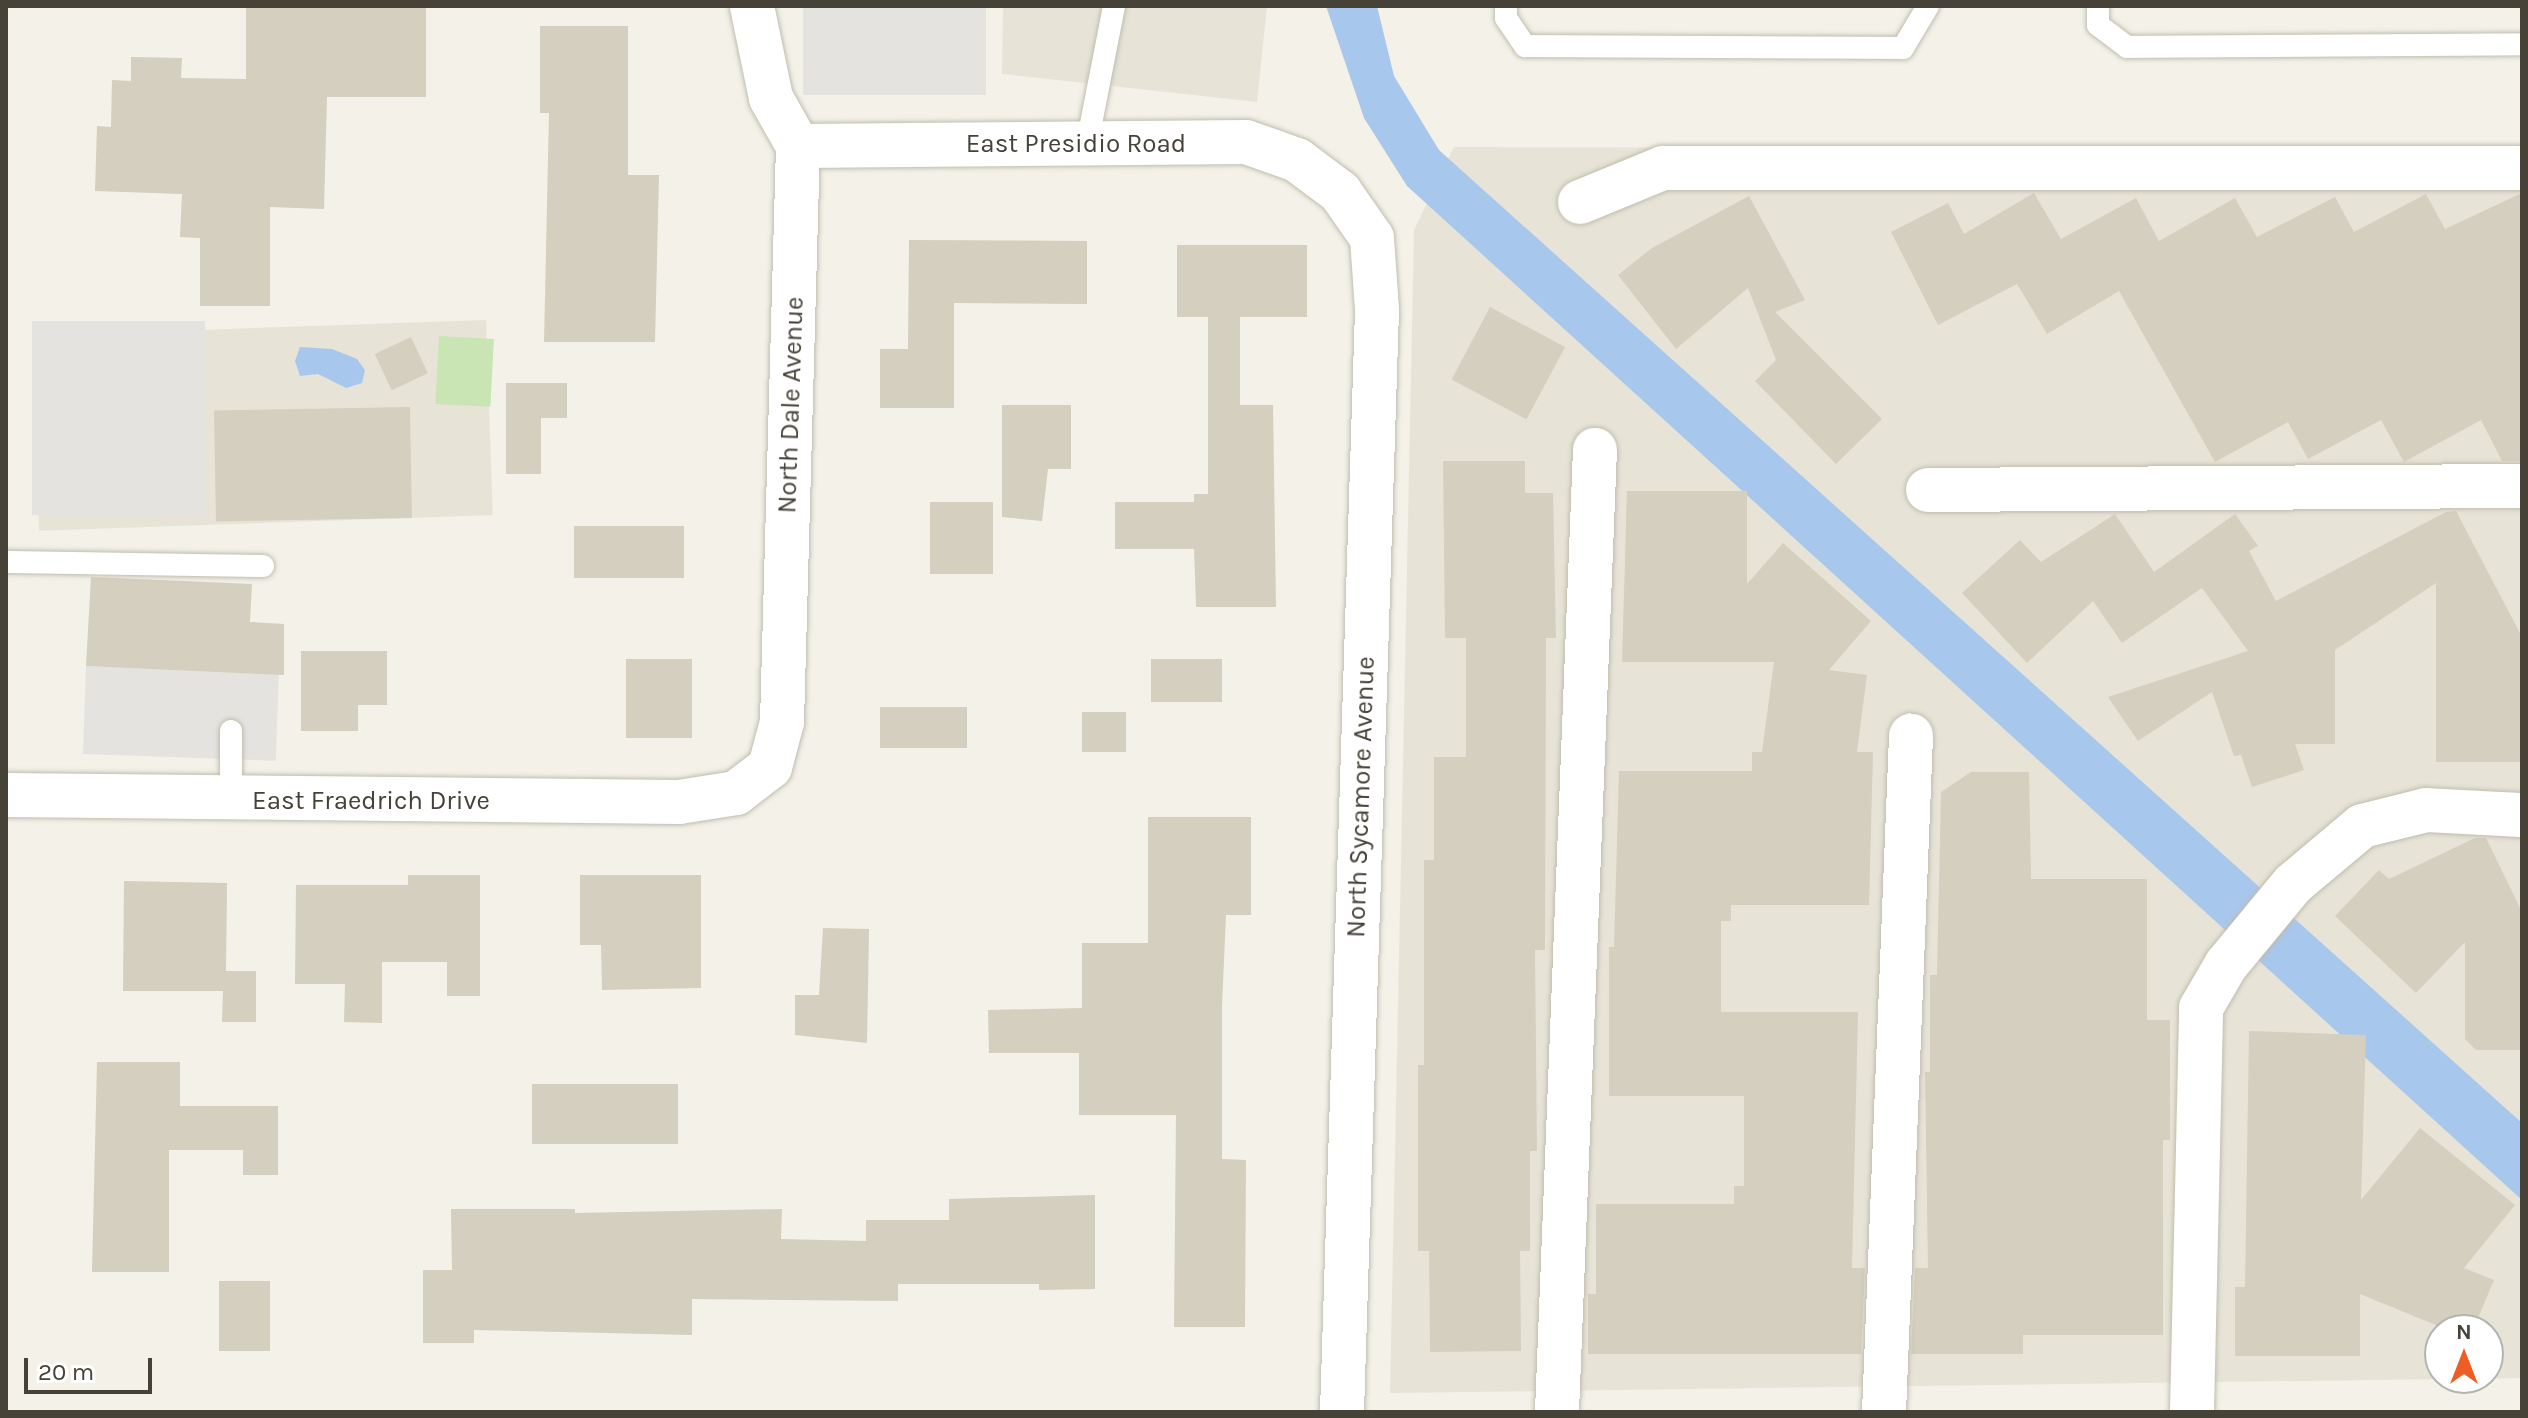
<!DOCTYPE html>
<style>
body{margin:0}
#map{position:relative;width:2528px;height:1418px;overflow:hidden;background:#f3f1e8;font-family:Karla,sans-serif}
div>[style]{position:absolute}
.residential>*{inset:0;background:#e7e4d7;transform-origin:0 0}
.green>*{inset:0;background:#c8e5b3;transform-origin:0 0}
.parking>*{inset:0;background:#e5e3e0;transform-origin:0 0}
.water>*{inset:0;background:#a8c7ec}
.building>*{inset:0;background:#d4cfbe;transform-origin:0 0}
.roads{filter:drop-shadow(0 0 2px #c1bdae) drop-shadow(0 0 2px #c1bdae)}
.service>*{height:22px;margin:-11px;padding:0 11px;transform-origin:11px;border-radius:11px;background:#fff}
.minor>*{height:44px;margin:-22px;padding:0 22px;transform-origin:22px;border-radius:22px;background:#fff}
span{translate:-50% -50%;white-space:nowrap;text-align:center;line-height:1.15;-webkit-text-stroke:6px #fff;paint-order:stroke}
.street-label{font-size:26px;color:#464237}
.frame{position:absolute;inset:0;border:8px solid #464237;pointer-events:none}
.north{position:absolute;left:2424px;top:1314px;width:80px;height:80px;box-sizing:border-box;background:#fff;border:2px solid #b5b3af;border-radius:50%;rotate:0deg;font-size:22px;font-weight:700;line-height:32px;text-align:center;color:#464237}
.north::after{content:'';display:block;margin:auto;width:28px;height:36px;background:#ee5e24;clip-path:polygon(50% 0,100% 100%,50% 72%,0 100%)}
.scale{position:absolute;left:24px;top:1358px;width:128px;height:36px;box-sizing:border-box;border:4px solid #464237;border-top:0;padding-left:10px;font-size:24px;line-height:28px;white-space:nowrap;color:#464237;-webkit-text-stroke:6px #fff;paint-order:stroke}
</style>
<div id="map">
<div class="residential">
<div style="clip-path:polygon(1003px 6px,1267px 6px,1257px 102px,1002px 74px)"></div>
<div style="clip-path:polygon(evenodd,1454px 147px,2522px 150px,2522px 1378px,1390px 1393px,1414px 230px,1454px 147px,2440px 1330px,2488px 1330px,2488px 1378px,2440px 1378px,2440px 1330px)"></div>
<div style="left:486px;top:320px;width:195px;height:454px;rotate:88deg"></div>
</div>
<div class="green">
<div style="left:439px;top:336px;width:55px;height:68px;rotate:3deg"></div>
</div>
<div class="parking">
<div style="left:803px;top:6px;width:183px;height:89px"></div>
<div style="left:32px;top:321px;width:173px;height:194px"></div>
<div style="left:86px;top:666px;width:193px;height:88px;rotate:2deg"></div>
</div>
<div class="water">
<div style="clip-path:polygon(1326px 6px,1377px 6px,1394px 76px,1439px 150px,2522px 1123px,2522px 1200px,1407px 186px,1364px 118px)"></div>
<div style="clip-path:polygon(300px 347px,332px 349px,357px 359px,365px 370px,362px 383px,346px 388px,318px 374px,300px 376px,295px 361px)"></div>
</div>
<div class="building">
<div style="clip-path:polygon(246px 6px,426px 6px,426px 97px,327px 97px,324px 209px,270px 207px,270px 306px,200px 306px,200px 238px,180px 237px,182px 194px,95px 191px,97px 126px,111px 127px,112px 80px,131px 81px,131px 57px,182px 58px,181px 78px,246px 79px)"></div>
<div style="clip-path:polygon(540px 26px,628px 26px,628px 175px,659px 175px,655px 342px,544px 342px,549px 113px,540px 113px)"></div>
<div style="clip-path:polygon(2034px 193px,2061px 239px,2136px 198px,2159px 241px,2235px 198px,2257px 237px,2335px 197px,2354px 232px,2426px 194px,2445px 229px,2522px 193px,2522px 461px,2502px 461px,2481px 420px,2404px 462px,2381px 420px,2308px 459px,2288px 422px,2215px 462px,2119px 291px,2047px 334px,2017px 284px,1938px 325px,1891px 232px,1948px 203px,1964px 234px)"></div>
<div style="clip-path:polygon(1749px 196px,1805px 300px,1775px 312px,1882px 419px,1836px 464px,1755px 381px,1776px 360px,1748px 288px,1676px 349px,1618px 275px,1652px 248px)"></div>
<div style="clip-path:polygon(909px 240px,1087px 241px,1087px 304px,954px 303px,954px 408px,880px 408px,880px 349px,908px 349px)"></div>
<div style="clip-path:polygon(1177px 245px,1307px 245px,1307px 317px,1240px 317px,1240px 405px,1273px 405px,1276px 607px,1196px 607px,1194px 549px,1115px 549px,1115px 502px,1194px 502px,1194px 494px,1208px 494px,1208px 317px,1177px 317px)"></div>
<div style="left:1490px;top:307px;width:85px;height:82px;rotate:28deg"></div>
<div style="left:411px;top:337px;width:40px;height:40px;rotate:65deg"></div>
<div style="clip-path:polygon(506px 383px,567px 383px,567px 418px,541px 418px,541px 474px,506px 474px)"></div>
<div style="clip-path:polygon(1002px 405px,1071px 405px,1071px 469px,1048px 469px,1042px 521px,1002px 517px)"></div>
<div style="left:410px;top:407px;width:111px;height:196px;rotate:89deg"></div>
<div style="clip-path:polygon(1443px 461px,1525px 461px,1525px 493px,1553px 493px,1556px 638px,1546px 638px,1545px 950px,1535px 950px,1537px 1151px,1530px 1151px,1530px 1251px,1520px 1251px,1521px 1351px,1430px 1352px,1429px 1251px,1418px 1251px,1418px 1065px,1424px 1065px,1424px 860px,1434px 860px,1434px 757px,1466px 757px,1466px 638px,1445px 638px)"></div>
<div style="clip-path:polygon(1627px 491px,1747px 491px,1747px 584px,1783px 543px,1871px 621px,1829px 670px,1867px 675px,1857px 752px,1873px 752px,1869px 905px,1731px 905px,1731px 921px,1721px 921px,1721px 1012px,1858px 1012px,1852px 1268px,1865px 1268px,1861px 1354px,1588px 1354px,1588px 1294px,1596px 1294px,1596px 1204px,1734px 1204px,1734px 1186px,1744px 1186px,1744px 1096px,1609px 1096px,1609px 947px,1614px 947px,1619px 771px,1752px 771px,1752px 752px,1762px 752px,1774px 662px,1622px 662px)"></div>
<div style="left:930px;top:502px;width:63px;height:72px"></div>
<div style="clip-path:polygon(2456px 511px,2522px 637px,2522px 762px,2436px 762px,2436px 583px,2335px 650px,2335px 744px,2295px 744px,2304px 770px,2252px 787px,2241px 755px,2234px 756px,2212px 692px,2138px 741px,2108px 697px,2248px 651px,2202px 588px,2122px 643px,2093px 601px,2027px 663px,1962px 593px,2020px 540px,2041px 562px,2115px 514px,2154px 572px,2235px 514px,2258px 546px,2249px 551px,2276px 601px,2446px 512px)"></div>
<div style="left:574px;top:526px;width:110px;height:52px"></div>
<div style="clip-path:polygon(91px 577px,252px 584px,250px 622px,284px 624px,284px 675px,86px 666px)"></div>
<div style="clip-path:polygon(301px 651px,387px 651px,387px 705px,358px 705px,358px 731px,301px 731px)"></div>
<div style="left:626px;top:659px;width:66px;height:79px"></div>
<div style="left:1151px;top:659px;width:71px;height:43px"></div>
<div style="left:880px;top:707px;width:87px;height:41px"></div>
<div style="left:1082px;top:712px;width:44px;height:40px"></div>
<div style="clip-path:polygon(1971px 772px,2029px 772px,2031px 879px,2147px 879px,2147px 1020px,2170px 1020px,2170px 1140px,2163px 1140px,2163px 1335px,2023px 1335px,2023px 1354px,1911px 1354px,1915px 1268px,1928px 1268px,1925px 1072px,1930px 1072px,1930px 975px,1937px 975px,1941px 792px)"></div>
<div style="clip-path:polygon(1148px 817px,1251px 817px,1251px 915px,1226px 915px,1222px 1006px,1222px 1159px,1246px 1160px,1245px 1327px,1174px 1327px,1176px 1115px,1079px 1115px,1079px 1053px,989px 1053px,988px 1010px,1082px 1008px,1082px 943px,1148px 943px)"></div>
<div style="clip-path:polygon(2475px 838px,2486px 838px,2522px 912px,2522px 1050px,2476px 1050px,2465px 1039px,2465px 942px,2416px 993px,2335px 916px,2379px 870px,2389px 879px)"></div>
<div style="clip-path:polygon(408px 875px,480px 875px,480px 996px,447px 996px,447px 962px,382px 962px,382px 1023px,344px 1022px,345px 984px,295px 984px,296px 885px,408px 885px)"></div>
<div style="clip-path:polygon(580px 875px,701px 875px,701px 988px,602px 990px,601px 945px,580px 945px)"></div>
<div style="clip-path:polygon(124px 881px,227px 883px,226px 971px,256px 971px,256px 1022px,222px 1022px,223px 991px,123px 991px)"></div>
<div style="clip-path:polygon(823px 928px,869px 929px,867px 1043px,795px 1035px,795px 995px,819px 995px)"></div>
<div style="clip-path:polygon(2249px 1031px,2366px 1035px,2361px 1200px,2420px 1128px,2515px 1205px,2464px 1268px,2494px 1280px,2473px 1330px,2448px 1330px,2360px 1294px,2360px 1356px,2235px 1356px,2235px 1287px,2245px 1287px)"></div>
<div style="clip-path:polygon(97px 1062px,180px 1062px,180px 1106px,278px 1106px,278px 1175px,243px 1175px,243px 1150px,169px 1150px,169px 1272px,92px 1272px)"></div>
<div style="left:532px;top:1084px;width:146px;height:60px"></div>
<div style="clip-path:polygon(1095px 1195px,1095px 1289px,1039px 1290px,1039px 1284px,898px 1284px,898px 1301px,692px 1299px,692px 1335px,474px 1330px,474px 1343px,423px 1343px,423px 1270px,452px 1270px,451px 1209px,575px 1209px,575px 1213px,782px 1209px,781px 1239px,866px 1241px,866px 1220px,949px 1220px,949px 1199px)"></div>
<div style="left:219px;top:1281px;width:51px;height:70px"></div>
</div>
<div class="roads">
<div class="service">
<div style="left:1506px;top:6px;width:12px;rotate:90deg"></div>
<div style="left:1506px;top:18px;width:34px;rotate:56deg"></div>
<div style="left:1525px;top:46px;width:378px;rotate:0.3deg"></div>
<div style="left:1903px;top:48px;width:49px;rotate:-59.2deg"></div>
<div style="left:2098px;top:6px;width:19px;rotate:90deg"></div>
<div style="left:2098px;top:25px;width:36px;rotate:37deg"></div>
<div style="left:2127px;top:47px;width:395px;rotate:-0.4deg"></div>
<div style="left:1087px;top:144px;width:141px;rotate:-78.9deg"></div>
<div style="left:6px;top:562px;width:257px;rotate:0.9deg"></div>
<div style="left:231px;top:800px;width:69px;rotate:-90deg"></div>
</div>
<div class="minor">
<div style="left:798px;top:146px;width:448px;rotate:-0.5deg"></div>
<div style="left:1246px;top:142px;width:54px;rotate:19.4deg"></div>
<div style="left:1297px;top:160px;width:54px;rotate:36.7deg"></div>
<div style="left:1340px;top:192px;width:56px;rotate:55.2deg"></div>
<div style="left:1372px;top:238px;width:72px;rotate:86deg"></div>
<div style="left:1377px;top:310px;width:1103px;rotate:91.82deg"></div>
<div style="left:1580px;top:202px;width:90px;rotate:-22.3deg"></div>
<div style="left:1663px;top:168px;width:859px"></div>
<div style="left:1928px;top:490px;width:594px;rotate:-0.39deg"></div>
<div style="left:6px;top:795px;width:673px;rotate:0.6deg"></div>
<div style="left:679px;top:802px;width:58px;rotate:-9deg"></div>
<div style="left:736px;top:793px;width:43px;rotate:-37.4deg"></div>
<div style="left:770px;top:767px;width:47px;rotate:-75.1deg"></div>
<div style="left:782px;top:722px;width:576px;rotate:-88.41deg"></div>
<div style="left:798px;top:146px;width:55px;rotate:-119.4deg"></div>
<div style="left:771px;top:98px;width:94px;rotate:-101.7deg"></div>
<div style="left:1557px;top:1412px;width:963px;rotate:-87.74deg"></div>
<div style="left:1884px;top:1412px;width:677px;rotate:-87.71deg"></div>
<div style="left:2192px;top:1412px;width:404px;rotate:-88.7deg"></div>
<div style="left:2201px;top:1008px;width:50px;rotate:-59.8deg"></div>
<div style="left:2226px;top:965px;width:105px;rotate:-50.4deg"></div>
<div style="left:2293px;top:884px;width:90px;rotate:-40deg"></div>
<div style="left:2362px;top:826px;width:66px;rotate:-14deg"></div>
<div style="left:2426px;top:810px;width:96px;rotate:3deg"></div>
</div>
</div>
<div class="street-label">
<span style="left:1076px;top:144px">East Presidio Road</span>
<span style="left:791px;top:405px;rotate:-88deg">North Dale Avenue</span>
<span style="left:1361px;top:797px;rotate:-88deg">North Sycamore Avenue</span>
<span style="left:371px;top:801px">East Fraedrich Drive</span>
</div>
<div class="frame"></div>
<div class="north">N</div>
<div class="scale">20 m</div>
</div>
